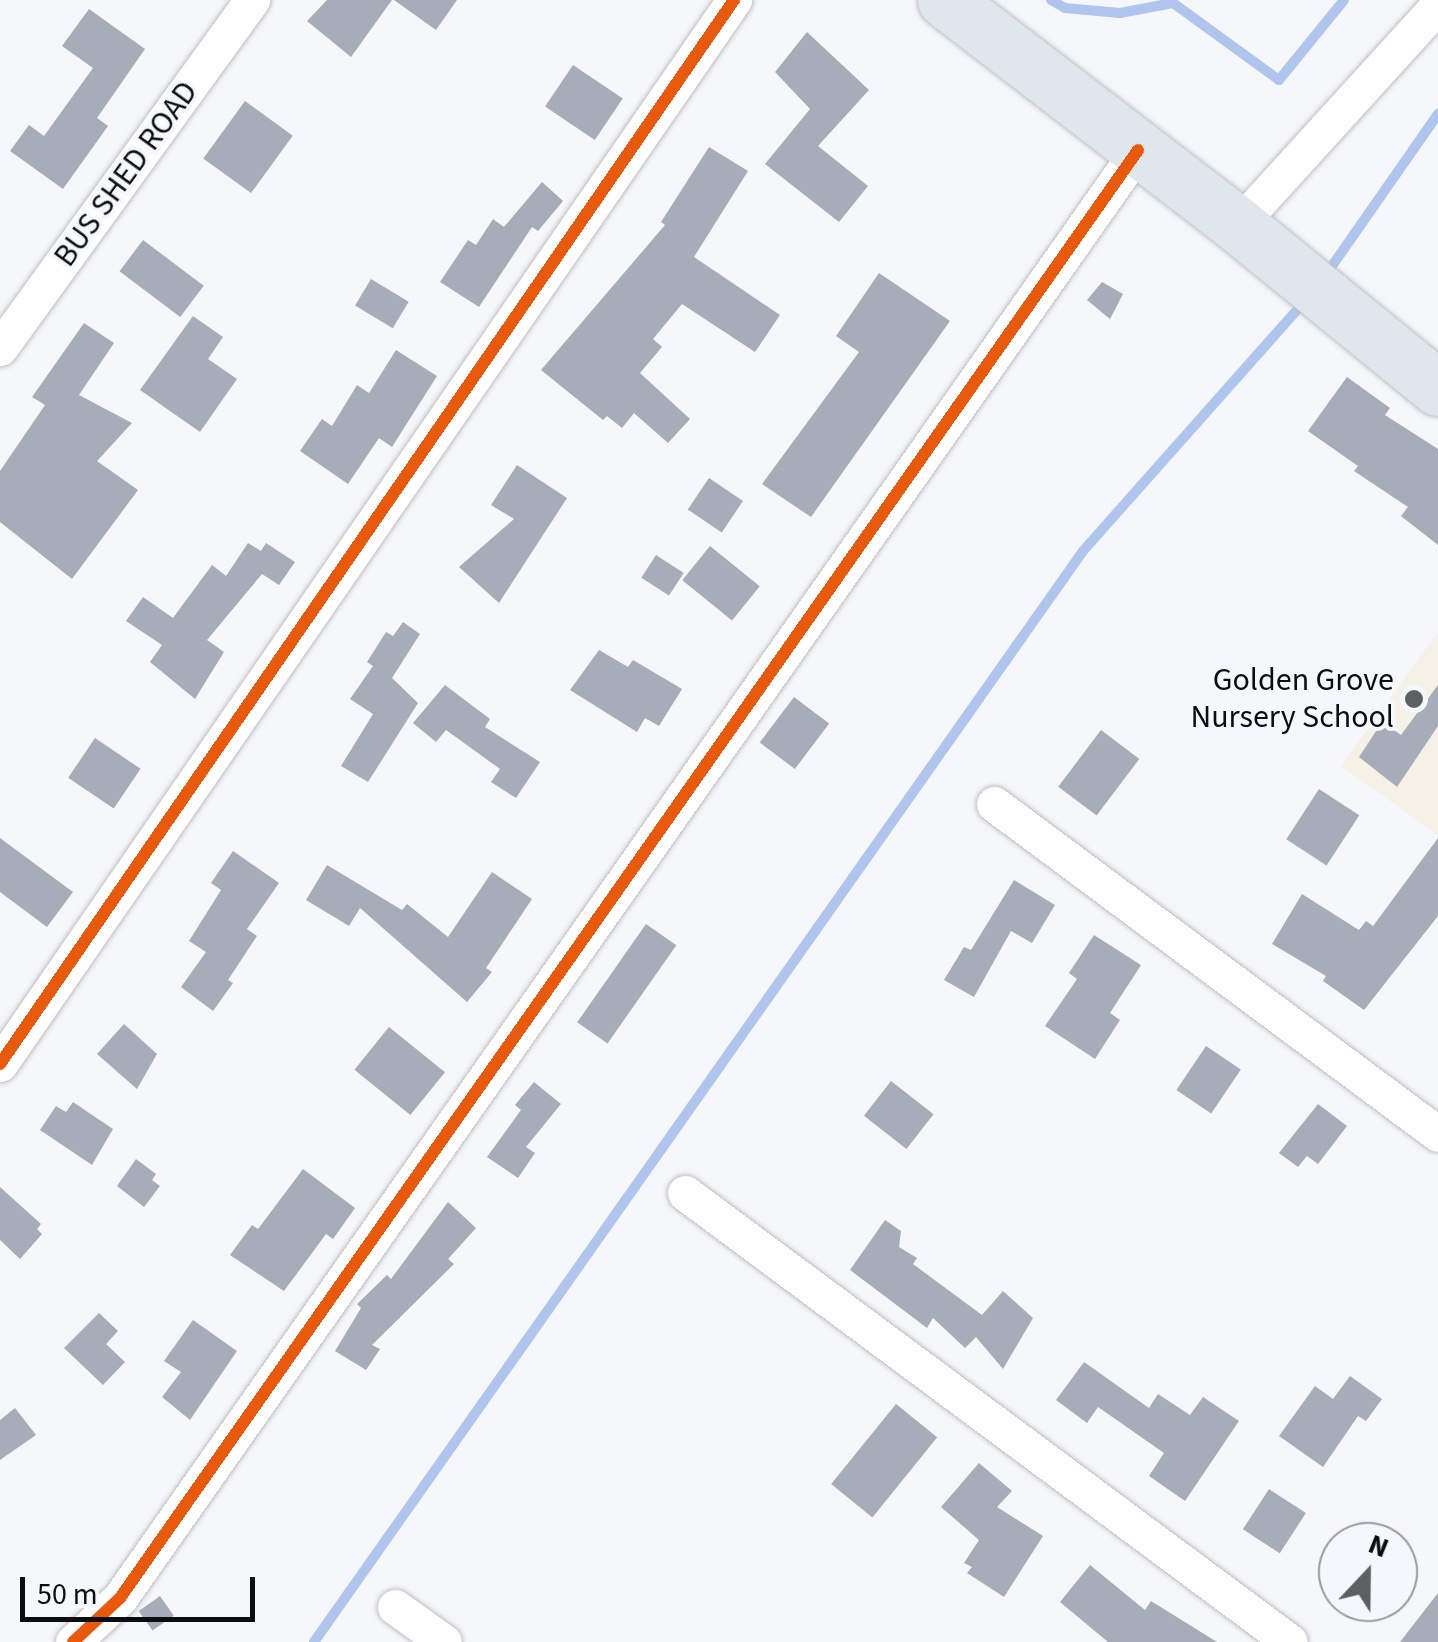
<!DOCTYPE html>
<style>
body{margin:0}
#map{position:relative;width:1438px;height:1642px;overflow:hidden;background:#f5f7fa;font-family:"Source Sans 3",sans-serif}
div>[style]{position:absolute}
.education>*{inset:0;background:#f5f1e7}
.stream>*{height:10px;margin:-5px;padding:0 5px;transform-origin:5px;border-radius:5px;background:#b0c5ed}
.building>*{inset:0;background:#a6adb8;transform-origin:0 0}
.roads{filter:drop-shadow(0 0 2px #bebfc1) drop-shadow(0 0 2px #bebfc1)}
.minor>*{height:35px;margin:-17.5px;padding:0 17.5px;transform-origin:17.5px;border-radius:17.5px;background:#fefefe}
.primary>*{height:55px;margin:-27.5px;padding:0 27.5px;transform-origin:27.5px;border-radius:27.5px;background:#dfe7ec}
.cycleway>*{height:12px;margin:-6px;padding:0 6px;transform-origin:6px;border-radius:6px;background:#e8590c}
.dots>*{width:28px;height:28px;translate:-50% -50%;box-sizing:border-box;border:5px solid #f4f7fb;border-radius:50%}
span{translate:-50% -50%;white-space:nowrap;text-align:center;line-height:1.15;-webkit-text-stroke:8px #f4f7fb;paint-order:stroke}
.street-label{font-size:32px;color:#0c0d0e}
.poi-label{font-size:32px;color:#0c0d0e}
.right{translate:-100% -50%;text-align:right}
.north{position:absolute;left:1318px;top:1522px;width:100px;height:100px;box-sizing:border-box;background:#f4f7fb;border:2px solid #97999c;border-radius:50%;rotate:22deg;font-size:28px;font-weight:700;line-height:40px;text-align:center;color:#0c0d0e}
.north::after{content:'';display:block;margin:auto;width:35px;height:45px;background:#5e5f61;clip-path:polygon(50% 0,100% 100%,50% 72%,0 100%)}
.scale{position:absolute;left:20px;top:1577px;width:235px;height:45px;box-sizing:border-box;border:5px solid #0c0d0e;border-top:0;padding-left:12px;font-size:30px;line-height:35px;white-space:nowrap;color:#0c0d0e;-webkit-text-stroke:8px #f4f7fb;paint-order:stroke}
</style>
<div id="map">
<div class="education">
<div style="clip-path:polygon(1438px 632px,1438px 835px,1341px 766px)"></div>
</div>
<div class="stream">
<div style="left:1051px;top:0;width:16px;rotate:30deg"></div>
<div style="left:1065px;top:8px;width:55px;rotate:5.2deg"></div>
<div style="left:1120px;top:13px;width:54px;rotate:-10.7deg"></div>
<div style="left:1173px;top:3px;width:131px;rotate:36deg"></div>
<div style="left:1279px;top:80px;width:103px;rotate:-50.9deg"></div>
<div style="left:1325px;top:276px;width:198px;rotate:-55.1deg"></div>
<div style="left:314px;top:1642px;width:1335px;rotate:-54.82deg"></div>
<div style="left:1083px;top:551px;width:334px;rotate:-48.4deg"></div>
</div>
<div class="building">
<div style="clip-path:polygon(327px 0,392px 0,351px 57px,307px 21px)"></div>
<div style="clip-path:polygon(394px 0,457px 0,436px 30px)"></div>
<div style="clip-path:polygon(89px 9px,145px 49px,97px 118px,108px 126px,63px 189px,10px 151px,29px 125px,44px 136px,93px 68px,62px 46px)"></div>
<div style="clip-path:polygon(807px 32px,869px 90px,818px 146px,868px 186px,839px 222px,765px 164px,810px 109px,775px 72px)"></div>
<div style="left:573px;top:65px;width:60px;height:50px;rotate:34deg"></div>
<div style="left:245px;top:101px;width:59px;height:71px;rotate:36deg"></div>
<div style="clip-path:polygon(709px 147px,748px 171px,694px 257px,780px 315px,755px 352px,682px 304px,653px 339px,662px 347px,640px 373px,690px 419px,668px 443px,634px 413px,622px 428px,607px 416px,603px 420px,541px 370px,665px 225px,661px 222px)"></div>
<div style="clip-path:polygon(542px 182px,563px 201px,538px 231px,532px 227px,479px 307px,440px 282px,468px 240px,476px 245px,493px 219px,504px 227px)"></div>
<div style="left:143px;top:240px;width:76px;height:39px;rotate:37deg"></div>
<div style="clip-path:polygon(879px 273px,950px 321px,811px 517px,762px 484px,859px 352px,836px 336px)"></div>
<div style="left:371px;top:279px;width:44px;height:31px;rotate:31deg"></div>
<div style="clip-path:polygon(1102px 282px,1123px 294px,1110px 319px,1087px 300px)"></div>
<div style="clip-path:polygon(193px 316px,223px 337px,208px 359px,237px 379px,200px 432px,140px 390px)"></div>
<div style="clip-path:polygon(84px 323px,114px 343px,79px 395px,132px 423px,97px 461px,138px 490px,72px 579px,0 522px,0 471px,45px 405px,32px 397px)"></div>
<div style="clip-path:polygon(396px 350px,437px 376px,392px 447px,379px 438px,348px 484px,300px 451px,322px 419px,332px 426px,357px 385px,369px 393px)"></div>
<div style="clip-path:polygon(1347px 377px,1390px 408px,1385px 415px,1438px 449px,1438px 545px,1401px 516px,1408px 507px,1354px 471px,1358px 466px,1308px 431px)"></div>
<div style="clip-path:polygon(517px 465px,567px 498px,499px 603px,459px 567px,514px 519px,491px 505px)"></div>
<div style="left:709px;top:478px;width:41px;height:38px;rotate:34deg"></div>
<div style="clip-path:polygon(248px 543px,261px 551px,266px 543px,295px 562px,279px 585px,262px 574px,207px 640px,224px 652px,195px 699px,150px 662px,162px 645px,126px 621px,143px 597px,173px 618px,212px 565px,226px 576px)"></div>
<div style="left:710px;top:546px;width:64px;height:44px;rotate:39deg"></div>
<div style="left:656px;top:555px;width:33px;height:27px;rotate:33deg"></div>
<div style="clip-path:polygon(403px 622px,420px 634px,392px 678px,418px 703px,368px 782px,341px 766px,373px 714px,350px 699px,373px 666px,367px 662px,386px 632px,393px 636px)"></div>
<div style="clip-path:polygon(599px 650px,628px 667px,633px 660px,682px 689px,659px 726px,645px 718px,637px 732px,570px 690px)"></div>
<div style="clip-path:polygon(445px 685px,490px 719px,485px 727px,540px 762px,516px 798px,491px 782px,500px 769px,446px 730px,436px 742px,413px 723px)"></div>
<div style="clip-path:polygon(1438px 685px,1438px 726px,1397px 787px,1359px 757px,1382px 722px,1401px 735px)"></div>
<div style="left:794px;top:697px;width:44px;height:57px;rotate:37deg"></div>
<div style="left:1101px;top:730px;width:48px;height:71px;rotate:37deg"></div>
<div style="left:95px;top:738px;width:55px;height:48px;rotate:34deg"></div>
<div style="left:1319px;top:789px;width:48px;height:60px;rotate:33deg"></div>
<div style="clip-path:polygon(0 838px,73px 892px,47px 927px,0 892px)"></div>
<div style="clip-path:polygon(1438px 838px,1438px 916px,1364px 1010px,1323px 981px,1326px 976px,1272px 944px,1302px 894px,1359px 930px,1366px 921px,1373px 926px)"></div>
<div style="clip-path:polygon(233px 851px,279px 883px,247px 929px,257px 936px,228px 980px,233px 983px,213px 1011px,181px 987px,206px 952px,189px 941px,221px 890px,211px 883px)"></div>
<div style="clip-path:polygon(327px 865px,402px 910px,407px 904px,448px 937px,492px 872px,532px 899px,486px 968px,492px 972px,467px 1002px,360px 908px,349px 926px,306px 900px)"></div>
<div style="clip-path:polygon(1014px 880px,1055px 905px,1032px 943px,1011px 931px,974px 997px,944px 980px,964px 947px,971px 950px)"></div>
<div style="left:646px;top:924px;width:37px;height:120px;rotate:35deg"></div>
<div style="clip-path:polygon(1094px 935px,1141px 965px,1110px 1013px,1120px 1020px,1095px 1059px,1045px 1026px,1077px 979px,1069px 973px)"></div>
<div style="clip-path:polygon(124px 1024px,157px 1054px,137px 1089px,97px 1054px)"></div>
<div style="left:389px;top:1027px;width:72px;height:55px;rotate:39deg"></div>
<div style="left:1206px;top:1046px;width:42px;height:53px;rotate:34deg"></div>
<div style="left:891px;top:1081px;width:54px;height:44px;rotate:38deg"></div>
<div style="clip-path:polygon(534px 1082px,561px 1104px,526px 1147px,535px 1153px,518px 1178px,487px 1157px,521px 1110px,515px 1105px)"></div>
<div style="clip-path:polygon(73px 1102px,113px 1129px,92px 1165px,40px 1130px,56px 1106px,66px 1112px)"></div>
<div style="clip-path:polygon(1318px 1104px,1347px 1126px,1318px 1164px,1307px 1156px,1298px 1167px,1279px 1153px)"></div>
<div style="clip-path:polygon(136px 1159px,156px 1174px,152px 1180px,160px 1186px,144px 1207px,117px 1186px)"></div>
<div style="clip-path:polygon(303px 1169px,355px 1208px,333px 1239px,326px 1234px,284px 1291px,230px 1255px,252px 1225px,258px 1229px)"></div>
<div style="clip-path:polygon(0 1187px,41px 1224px,37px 1229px,42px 1234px,20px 1259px,0 1240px)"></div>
<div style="clip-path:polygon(448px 1202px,476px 1228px,448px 1259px,454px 1264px,372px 1345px,380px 1349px,366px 1370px,335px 1351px,361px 1308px,357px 1304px,387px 1275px,391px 1279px)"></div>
<div style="clip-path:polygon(885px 1220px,901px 1231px,899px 1247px,917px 1258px,913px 1264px,982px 1315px,1003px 1291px,1033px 1318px,1003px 1369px,976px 1337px,965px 1348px,933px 1318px,927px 1328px,850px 1270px)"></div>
<div style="clip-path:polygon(99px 1313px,118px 1331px,106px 1344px,125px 1362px,103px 1385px,64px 1348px)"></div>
<div style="clip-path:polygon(193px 1320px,237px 1351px,190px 1420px,162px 1397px,181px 1372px,164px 1361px)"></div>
<div style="clip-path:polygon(1084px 1362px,1149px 1408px,1158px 1394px,1190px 1415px,1203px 1397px,1239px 1421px,1185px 1501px,1149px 1476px,1164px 1453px,1098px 1407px,1087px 1423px,1056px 1400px)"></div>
<div style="clip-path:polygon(1350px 1376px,1382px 1399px,1366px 1421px,1358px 1416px,1323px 1467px,1279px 1436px,1315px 1386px,1333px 1399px)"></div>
<div style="left:896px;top:1404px;width:53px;height:103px;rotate:39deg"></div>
<div style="clip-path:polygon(15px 1408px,36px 1435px,0 1460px,0 1420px)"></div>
<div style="clip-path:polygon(979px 1463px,1012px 1491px,997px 1507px,1043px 1536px,1004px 1597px,967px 1573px,972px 1567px,964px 1563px,979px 1540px,941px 1507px)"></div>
<div style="left:1269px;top:1489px;width:44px;height:48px;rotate:33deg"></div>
<div style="clip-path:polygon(1090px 1565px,1145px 1610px,1151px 1601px,1217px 1642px,1108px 1642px,1060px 1602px)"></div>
<div style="clip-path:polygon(1438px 1593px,1438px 1642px,1400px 1642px)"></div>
<div style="left:160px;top:1596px;width:24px;height:26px;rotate:55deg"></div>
</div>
<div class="roads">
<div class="minor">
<div style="left:1238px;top:225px;width:297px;rotate:-47.7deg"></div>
<div style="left:0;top:348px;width:430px;rotate:-54.1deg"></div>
<div style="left:994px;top:804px;width:553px;rotate:36.62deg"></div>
<div style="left:0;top:1064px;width:1293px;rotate:-55.4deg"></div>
<div style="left:685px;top:1193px;width:753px;rotate:36.58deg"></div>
<div style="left:395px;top:1607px;width:60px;rotate:35.5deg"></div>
<div style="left:73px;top:1642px;width:64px;rotate:-43.1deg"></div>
<div style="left:120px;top:1598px;width:1770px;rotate:-54.89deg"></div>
</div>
<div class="primary">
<div style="left:945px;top:0;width:369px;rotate:37.5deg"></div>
<div style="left:1238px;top:225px;width:258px;rotate:39.2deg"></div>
</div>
</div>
<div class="cycleway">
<div style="left:0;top:1064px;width:1293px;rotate:-55.4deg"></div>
<div style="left:73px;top:1642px;width:64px;rotate:-43.1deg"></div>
<div style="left:120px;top:1598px;width:1770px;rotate:-54.89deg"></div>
</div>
<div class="dots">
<div style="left:1414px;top:699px;background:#5e5f61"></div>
</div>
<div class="street-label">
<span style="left:126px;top:174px;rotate:-54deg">BUS SHED ROAD</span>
</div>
<div class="poi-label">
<span class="right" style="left:1394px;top:699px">Golden Grove<br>Nursery School</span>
</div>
<div class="north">N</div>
<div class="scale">50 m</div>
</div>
